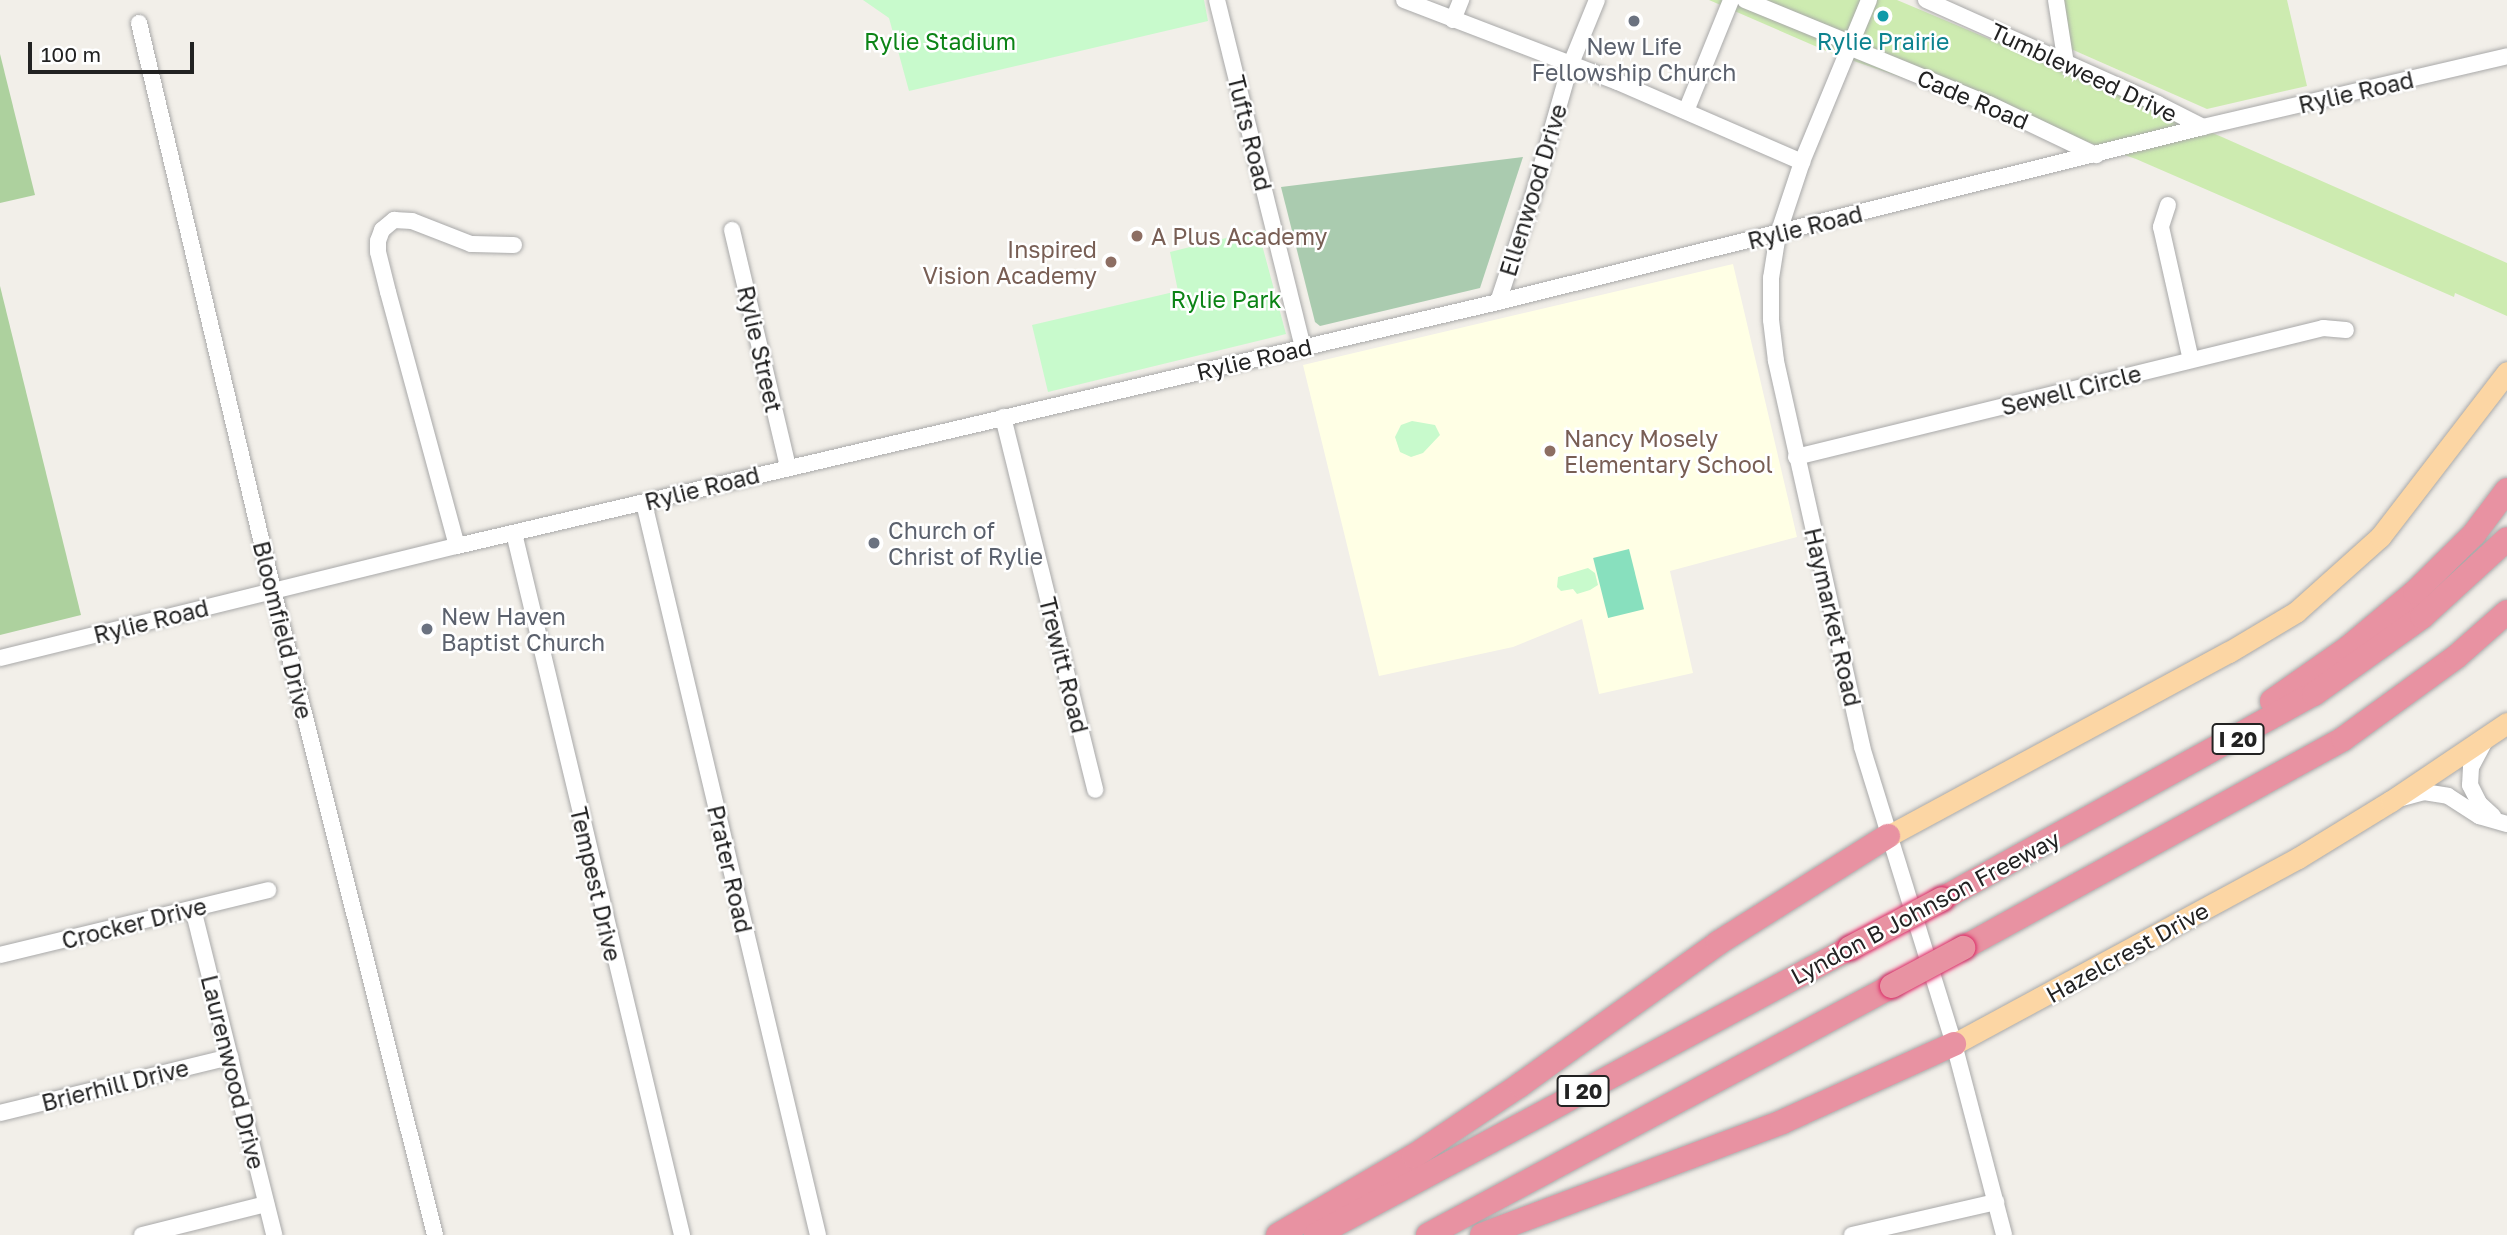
<!DOCTYPE html>
<style>
body{margin:0}
#map{position:relative;width:2507px;height:1235px;overflow:hidden;background:#f2efe9;font-family:"Golos Text",sans-serif}
div>[style]{position:absolute}
.education>*{inset:0;background:#ffffe5}
.grass>*{inset:0;background:#cdebb0}
.forest>*{inset:0;background:#add19e}
.cemetery>*{inset:0;background:#aacbaf}
.park>*{inset:0;background:#c8facc}
.pitch>*{inset:0;background:#88e0be;transform-origin:0 0}
.roads{filter:drop-shadow(0 0 2px #a9a9a9) drop-shadow(0 0 2px #a9a9a9)}
.minor>*{height:16px;margin:-8px;padding:0 8px;transform-origin:8px;border-radius:8px;background:#fff}
.major>*{height:21px;margin:-10.5px;padding:0 10.5px;transform-origin:10.5px;border-radius:10.5px;background:#fcd6a4}
.highway>*{height:24px;margin:-12px;padding:0 12px;transform-origin:12px;border-radius:12px;background:#e892a2}
.bridges{filter:drop-shadow(0 0 2px #dc2a67) drop-shadow(0 0 2px #dc2a67)}
.highway-bridge>*{height:24px;margin:-12px;padding:0 12px;transform-origin:12px;border-radius:12px;background:#e892a2}
.dots>*{width:19px;height:19px;translate:-50% -50%;box-sizing:border-box;border:4px solid #fff;border-radius:50%}
span{translate:-50% -50%;white-space:nowrap;text-align:center;line-height:1.15;-webkit-text-stroke:5px #fff;paint-order:stroke}
.shield-label span{padding:2px 5px;background:#fff;border:2px solid;border-radius:5px;-webkit-text-stroke-width:0}
.shield-label{font-size:21px;color:#222;font-weight:700}
.park-label{font-size:23px;color:#0c8416}
.culture-label{font-size:23px;color:#0d838f}
.worship-label{font-size:23px;color:#5b616d}
.left{translate:0 -50%;text-align:left}
.street-label{font-size:23px;color:#222}
.education-label{font-size:23px;color:#785e54}
.right{translate:-100% -50%;text-align:right}
.scale{position:absolute;left:28px;top:42px;width:166px;height:32px;box-sizing:border-box;border:4px solid #222;border-top:0;padding-left:9px;font-size:21px;line-height:24px;white-space:nowrap;color:#222;-webkit-text-stroke:5px #fff;paint-order:stroke}
</style>
<div id="map">
<div class="education">
<div style="clip-path:polygon(1733px 264px,1797px 537px,1670px 571px,1693px 673px,1599px 694px,1582px 619px,1513px 647px,1379px 676px,1303px 365px)"></div>
</div>
<div class="grass">
<div style="clip-path:polygon(1709px 0,1897px 0,2222px 137px,2507px 263px,2507px 316px,2455px 293px,2454px 297px,2136px 159px,1831px 53px)"></div>
<div style="clip-path:polygon(2064px 0,2287px 0,2307px 86px,2207px 109px,2071px 49px)"></div>
</div>
<div class="forest">
<div style="clip-path:polygon(0 54px,35px 195px,0 203px)"></div>
<div style="clip-path:polygon(0 286px,81px 615px,0 635px)"></div>
</div>
<div class="cemetery">
<div style="clip-path:polygon(1523px 157px,1480px 288px,1320px 326px,1315px 322px,1281px 187px)"></div>
</div>
<div class="park">
<div style="clip-path:polygon(863px 0,1204px 0,1208px 21px,909px 91px,889px 18px)"></div>
<div style="clip-path:polygon(1258px 230px,1286px 334px,1048px 392px,1032px 325px,1178px 291px,1170px 252px)"></div>
<div style="clip-path:polygon(1412px 421px,1435px 425px,1440px 435px,1423px 453px,1411px 457px,1400px 452px,1395px 437px,1401px 425px)"></div>
<div style="clip-path:polygon(1588px 568px,1595px 573px,1598px 585px,1590px 590px,1577px 594px,1573px 589px,1561px 591px,1557px 587px,1558px 577px)"></div>
</div>
<div class="pitch">
<div style="left:1629px;top:549px;width:62px;height:37px;rotate:76deg"></div>
</div>
<div class="roads">
<div class="minor">
<div style="left:1217px;top:0;width:357px;rotate:76.1deg"></div>
<div style="left:1404px;top:0;width:229px;rotate:21deg"></div>
<div style="left:1618px;top:82px;width:201px;rotate:23.5deg"></div>
<div style="left:1745px;top:0;width:113px;rotate:22.3deg"></div>
<div style="left:1869px;top:0;width:175px;rotate:112.5deg"></div>
<div style="left:1802px;top:162px;width:76px;rotate:108.4deg"></div>
<div style="left:1778px;top:234px;width:45px;rotate:99deg"></div>
<div style="left:1771px;top:278px;width:42px;rotate:90deg"></div>
<div style="left:1771px;top:320px;width:41px;rotate:83deg"></div>
<div style="left:1776px;top:361px;width:395px;rotate:77.4deg"></div>
<div style="left:1862px;top:747px;width:311px;rotate:72.8deg"></div>
<div style="left:1954px;top:1044px;width:197px;rotate:75.3deg"></div>
<div style="left:1926px;top:0;width:254px;rotate:24.1deg"></div>
<div style="left:2158px;top:104px;width:51px;rotate:27.1deg"></div>
<div style="left:2056px;top:0;width:65px;rotate:81.1deg"></div>
<div style="left:1453px;top:20px;width:22px;rotate:-68deg"></div>
<div style="left:139px;top:23px;width:583px;rotate:76.7deg"></div>
<div style="left:273px;top:590px;width:665px;rotate:75.9deg"></div>
<div style="left:1849px;top:47px;width:151px;rotate:22.2deg"></div>
<div style="left:1989px;top:104px;width:119px;rotate:25.5deg"></div>
<div style="left:1686px;top:111px;width:120px;rotate:-67.9deg"></div>
<div style="left:2168px;top:205px;width:23px;rotate:108deg"></div>
<div style="left:2161px;top:227px;width:136px;rotate:77.3deg"></div>
<div style="left:732px;top:230px;width:244px;rotate:76.7deg"></div>
<div style="left:1498px;top:302px;width:104px;rotate:-71.6deg"></div>
<div style="left:1531px;top:203px;width:142px;rotate:-74.1deg"></div>
<div style="left:1570px;top:66px;width:71px;rotate:-67.8deg"></div>
<div style="left:1003px;top:417px;width:384px;rotate:76.1deg"></div>
<div style="left:1796px;top:457px;width:543px;rotate:-13.75deg"></div>
<div style="left:2323px;top:328px;width:23px;rotate:5deg"></div>
<div style="left:644px;top:503px;width:752px;rotate:76.63deg"></div>
<div style="left:514px;top:533px;width:722px;rotate:76.54deg"></div>
<div style="left:457px;top:546px;width:263px;rotate:-105.2deg"></div>
<div style="left:388px;top:292px;width:41px;rotate:-104deg"></div>
<div style="left:378px;top:252px;width:11px;rotate:-90deg"></div>
<div style="left:378px;top:241px;width:12px;rotate:-70deg"></div>
<div style="left:382px;top:230px;width:16px;rotate:-40deg"></div>
<div style="left:394px;top:220px;width:18px;rotate:3deg"></div>
<div style="left:412px;top:221px;width:63px;rotate:21.3deg"></div>
<div style="left:471px;top:244px;width:43px;rotate:1.3deg"></div>
<div style="left:0;top:658px;width:471px;rotate:-13.8deg"></div>
<div style="left:457px;top:546px;width:1069px;rotate:-13.19deg"></div>
<div style="left:1498px;top:302px;width:726px;rotate:-13.94deg"></div>
<div style="left:2203px;top:127px;width:312px;rotate:-13.1deg"></div>
<div style="left:2486px;top:739px;width:32px;rotate:118deg"></div>
<div style="left:2471px;top:767px;width:18px;rotate:93deg"></div>
<div style="left:2470px;top:785px;width:20px;rotate:63deg"></div>
<div style="left:2479px;top:803px;width:19px;rotate:43deg"></div>
<div style="left:2402px;top:798px;width:23px;rotate:-15deg"></div>
<div style="left:2424px;top:792px;width:24px;rotate:9deg"></div>
<div style="left:2448px;top:796px;width:37px;rotate:33deg"></div>
<div style="left:2479px;top:816px;width:29px;rotate:16deg"></div>
<div style="left:193px;top:909px;width:336px;rotate:76deg"></div>
<div style="left:0;top:955px;width:276px;rotate:-13.6deg"></div>
<div style="left:0;top:1113px;width:237px;rotate:-13.7deg"></div>
<div style="left:142px;top:1235px;width:128px;rotate:-14deg"></div>
<div style="left:1852px;top:1235px;width:148px;rotate:-12.9deg"></div>
</div>
<div class="major">
<div style="left:1888px;top:836px;width:387px;rotate:-28.4deg"></div>
<div style="left:2229px;top:652px;width:78px;rotate:-30.8deg"></div>
<div style="left:2296px;top:612px;width:113px;rotate:-41.8deg"></div>
<div style="left:2380px;top:537px;width:208px;rotate:-52.4deg"></div>
<div style="left:1954px;top:1044px;width:391px;rotate:-28.4deg"></div>
<div style="left:2298px;top:858px;width:109px;rotate:-31.5deg"></div>
<div style="left:2391px;top:801px;width:140px;rotate:-33.9deg"></div>
</div>
<div class="highway">
<div style="left:2272px;top:701px;width:93px;rotate:-34.9deg"></div>
<div style="left:2348px;top:648px;width:87px;rotate:-39.9deg"></div>
<div style="left:2415px;top:592px;width:83px;rotate:-44.5deg"></div>
<div style="left:2474px;top:534px;width:55px;rotate:-53.1deg"></div>
<div style="left:1942px;top:899px;width:425px;rotate:-28.9deg"></div>
<div style="left:2314px;top:694px;width:133px;rotate:-35.5deg"></div>
<div style="left:2422px;top:617px;width:115px;rotate:-42.5deg"></div>
<div style="left:1963px;top:948px;width:434px;rotate:-28.8deg"></div>
<div style="left:2343px;top:739px;width:140px;rotate:-36deg"></div>
<div style="left:2456px;top:657px;width:68px;rotate:-41.4deg"></div>
<div style="left:1278px;top:1235px;width:157px;rotate:-30.2deg"></div>
<div style="left:1414px;top:1156px;width:128px;rotate:-33.8deg"></div>
<div style="left:1520px;top:1085px;width:244px;rotate:-35.6deg"></div>
<div style="left:1718px;top:943px;width:201px;rotate:-32.2deg"></div>
<div style="left:1316px;top:1235px;width:606px;rotate:-28.26deg"></div>
<div style="left:1428px;top:1235px;width:527px;rotate:-28.22deg"></div>
<div style="left:1482px;top:1235px;width:321px;rotate:-20.6deg"></div>
<div style="left:1782px;top:1122px;width:189px;rotate:-24.4deg"></div>
</div>
</div>
<div class="bridges">
<div class="highway-bridge">
<div style="left:1850px;top:948px;width:104px;rotate:-28deg"></div>
<div style="left:1892px;top:986px;width:81px;rotate:-28.2deg"></div>
</div>
</div>
<div class="dots">
<div style="left:1883px;top:16px;background:#0f9aa8"></div>
<div style="left:1634px;top:21px;background:#6b7280"></div>
<div style="left:1137px;top:236px;background:#8d6e63"></div>
<div style="left:1111px;top:262px;background:#8d6e63"></div>
<div style="left:1550px;top:451px;background:#8d6e63"></div>
<div style="left:874px;top:543px;background:#6b7280"></div>
<div style="left:427px;top:629px;background:#6b7280"></div>
</div>
<div class="shield-label">
<span style="left:2238px;top:739px">I 20</span>
<span style="left:1583px;top:1091px">I 20</span>
</div>
<div class="park-label">
<span style="left:940px;top:41px">Rylie Stadium</span>
<span style="left:1226px;top:299px">Rylie Park</span>
</div>
<div class="culture-label">
<span style="left:1883px;top:41px">Rylie Prairie</span>
</div>
<div class="worship-label">
<span style="left:1634px;top:59px">New Life<br>Fellowship Church</span>
<span class="left" style="left:888px;top:543px">Church of<br>Christ of Rylie</span>
<span class="left" style="left:441px;top:629px">New Haven<br>Baptist Church</span>
</div>
<div class="street-label">
<span style="left:2084px;top:72px;rotate:25deg">Tumbleweed Drive</span>
<span style="left:2356px;top:92px;rotate:-13deg">Rylie Road</span>
<span style="left:1973px;top:99px;rotate:23deg">Cade Road</span>
<span style="left:1250px;top:133px;rotate:76deg">Tufts Road</span>
<span style="left:1533px;top:190px;rotate:-73deg">Ellenwood Drive</span>
<span style="left:1805px;top:227px;rotate:-14deg">Rylie Road</span>
<span style="left:760px;top:349px;rotate:77deg">Rylie Street</span>
<span style="left:1254px;top:359px;rotate:-13deg">Rylie Road</span>
<span style="left:2071px;top:390px;rotate:-14deg">Sewell Circle</span>
<span style="left:702px;top:488px;rotate:-14deg">Rylie Road</span>
<span style="left:1833px;top:617px;rotate:77deg">Haymarket Road</span>
<span style="left:151px;top:621px;rotate:-14deg">Rylie Road</span>
<span style="left:283px;top:630px;rotate:76deg">Bloomfield Drive</span>
<span style="left:1064px;top:665px;rotate:76deg">Trewitt Road</span>
<span style="left:730px;top:869px;rotate:77deg">Prater Road</span>
<span style="left:596px;top:884px;rotate:77deg">Tempest Drive</span>
<span style="left:1925px;top:907px;rotate:-28deg">Lyndon B Johnson Freeway</span>
<span style="left:134px;top:923px;rotate:-14deg">Crocker Drive</span>
<span style="left:2127px;top:952px;rotate:-29deg">Hazelcrest Drive</span>
<span style="left:233px;top:1072px;rotate:76deg">Laurenwood Drive</span>
<span style="left:115px;top:1085px;rotate:-14deg">Brierhill Drive</span>
</div>
<div class="education-label">
<span class="left" style="left:1151px;top:236px">A Plus Academy</span>
<span class="right" style="left:1097px;top:262px">Inspired<br>Vision Academy</span>
<span class="left" style="left:1564px;top:451px">Nancy Mosely<br>Elementary School</span>
</div>
<div class="scale">100 m</div>
</div>
